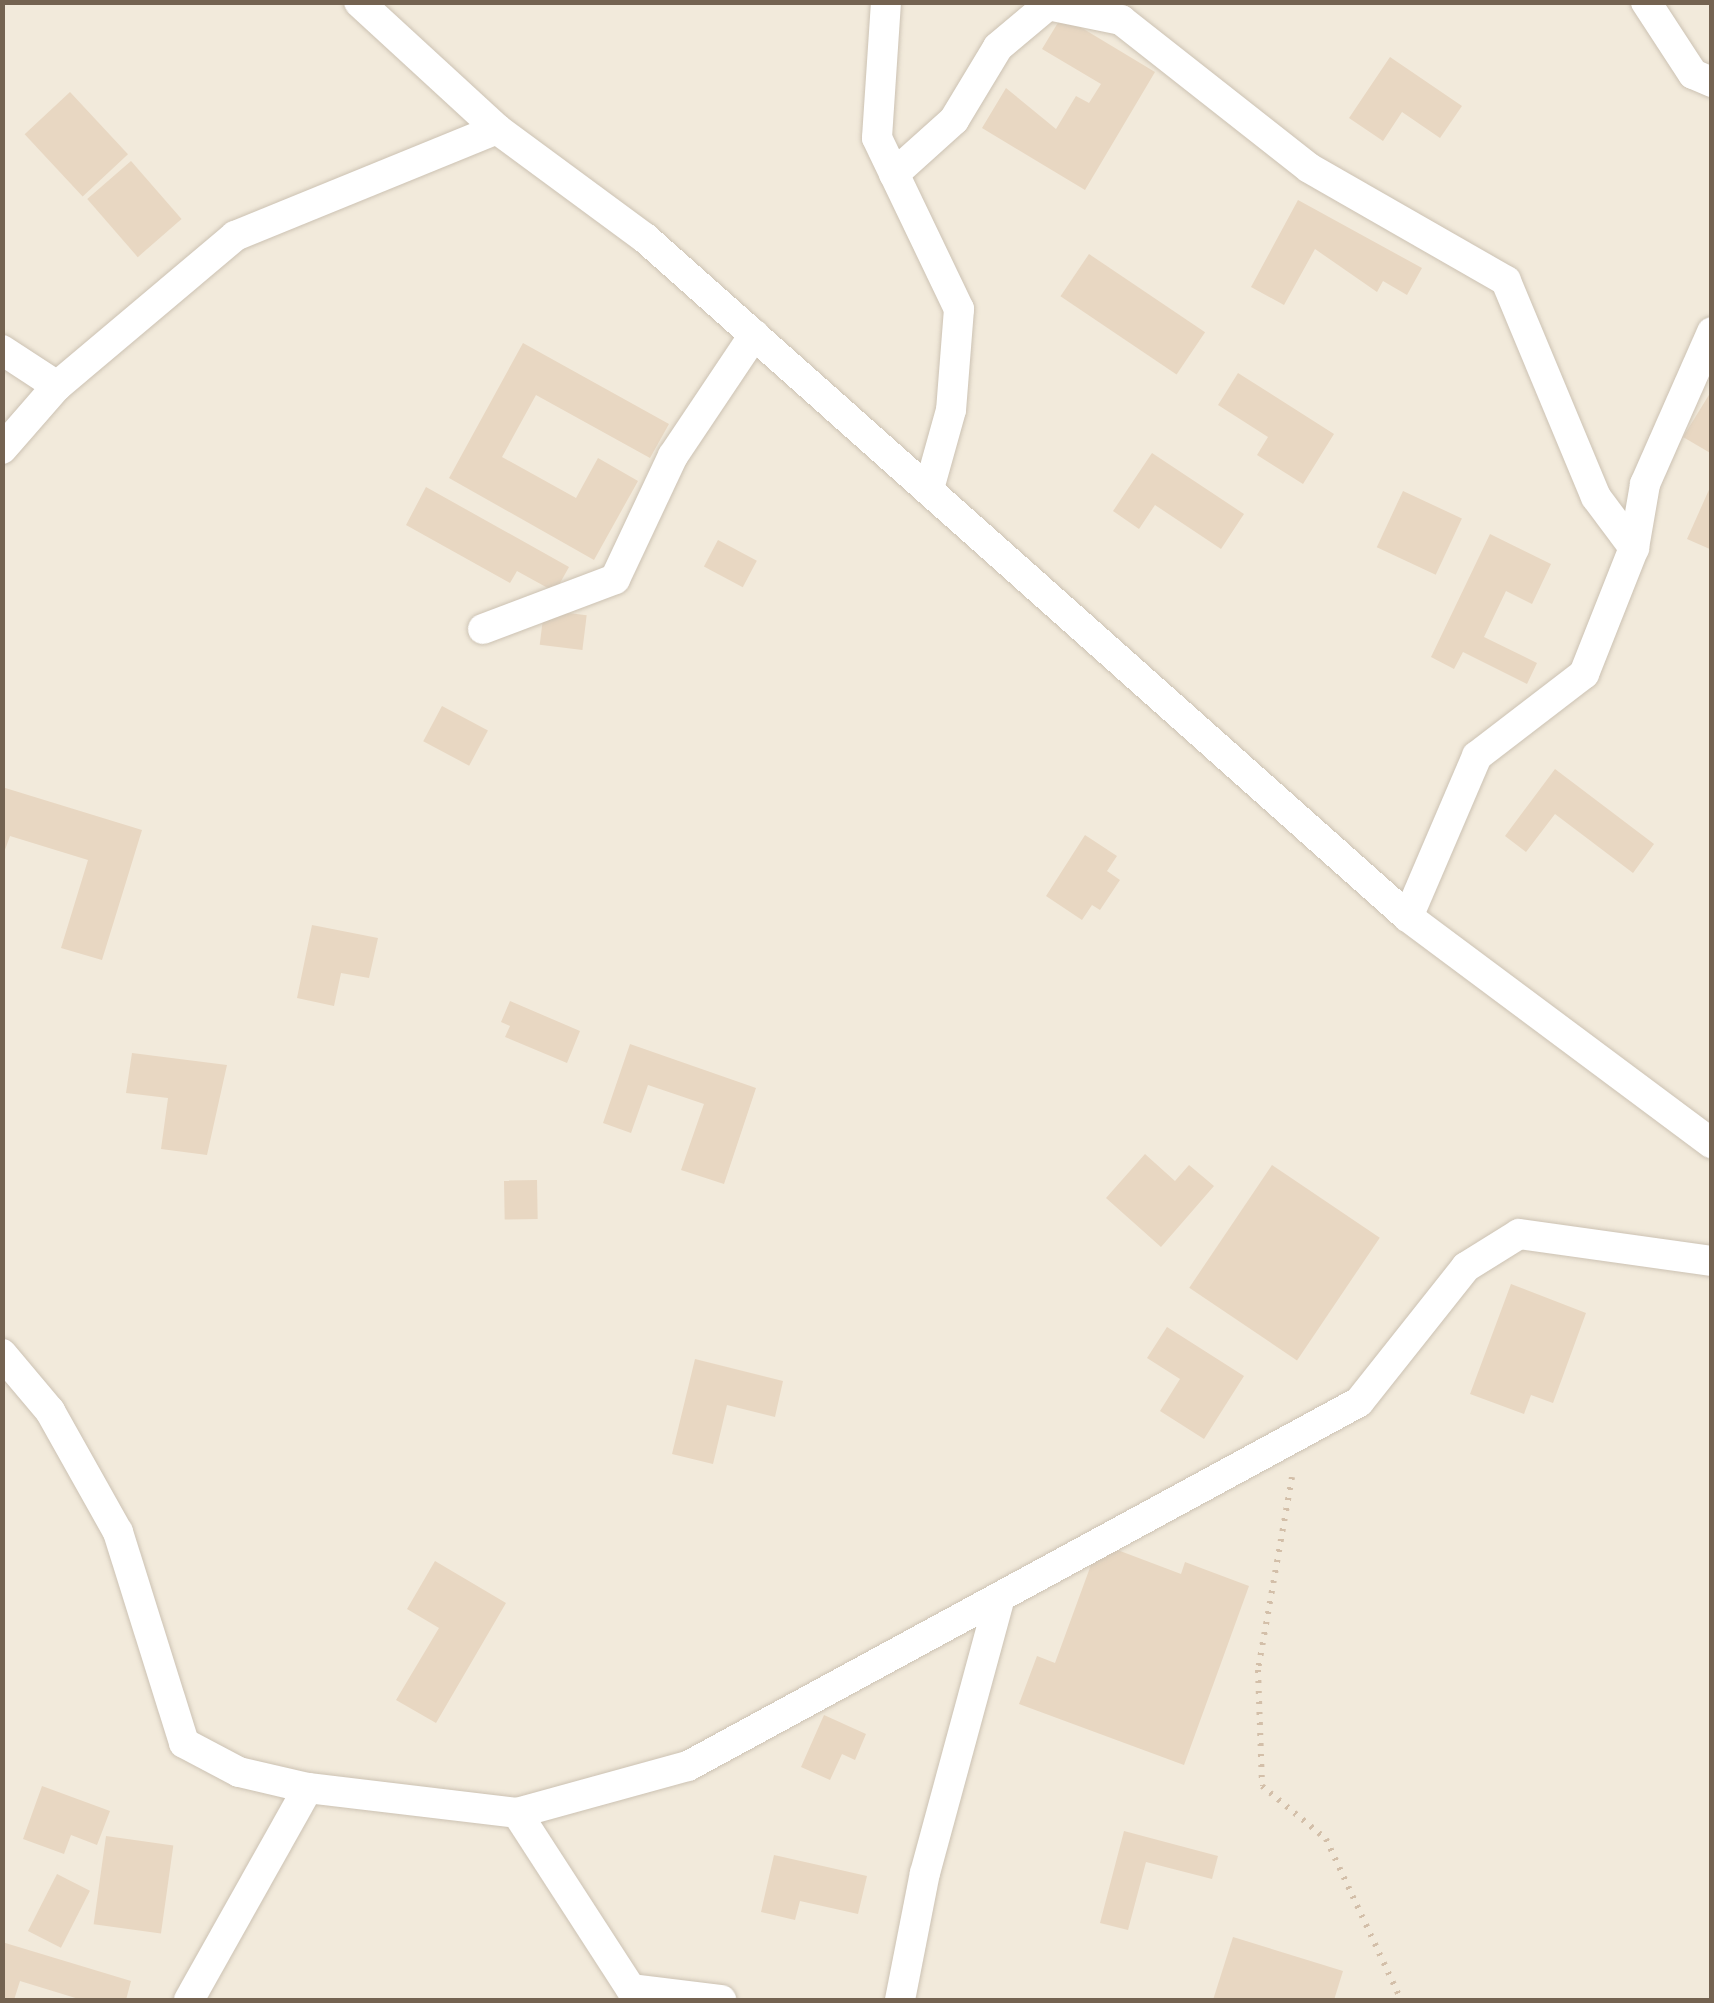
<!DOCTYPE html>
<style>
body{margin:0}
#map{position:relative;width:1714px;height:2003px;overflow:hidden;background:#fbf7ec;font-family:"Fira Sans Condensed",sans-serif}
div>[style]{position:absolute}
.residential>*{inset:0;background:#f2eadb;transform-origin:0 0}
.building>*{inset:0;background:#e8d7c2;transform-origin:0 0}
.path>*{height:6px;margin-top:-3px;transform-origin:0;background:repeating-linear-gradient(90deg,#d3bfa9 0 2.5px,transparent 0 10.5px)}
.roads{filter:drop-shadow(0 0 2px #ccc2b3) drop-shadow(0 0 2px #ccc2b3)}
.street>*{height:30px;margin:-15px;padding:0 15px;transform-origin:15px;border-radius:15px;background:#fff}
span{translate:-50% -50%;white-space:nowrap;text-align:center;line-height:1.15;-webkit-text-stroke:9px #fdfbf3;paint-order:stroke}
.frame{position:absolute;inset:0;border:5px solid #746351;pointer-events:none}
</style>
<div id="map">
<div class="residential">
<div style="left:3px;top:3px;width:1708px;height:1997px"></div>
</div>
<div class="building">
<div style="clip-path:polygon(1062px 16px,1155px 72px,1085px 190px,982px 128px,1006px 88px,1056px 129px,1076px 96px,1089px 103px,1101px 84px,1042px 49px)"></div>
<div style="clip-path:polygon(1390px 57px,1462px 106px,1440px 138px,1402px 112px,1383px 141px,1349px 118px)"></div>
<div style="left:70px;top:92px;width:85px;height:62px;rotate:47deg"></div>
<div style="left:131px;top:161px;width:77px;height:58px;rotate:49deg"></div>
<div style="clip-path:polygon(1298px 200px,1422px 268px,1407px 295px,1383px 281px,1377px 292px,1315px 249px,1284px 305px,1251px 287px)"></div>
<div style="left:1089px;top:254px;width:140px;height:51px;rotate:34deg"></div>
<div style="clip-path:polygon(523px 343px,669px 424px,650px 458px,536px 395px,502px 457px,576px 498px,598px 458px,638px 481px,594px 560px,449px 478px)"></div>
<div style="clip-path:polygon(1238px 373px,1334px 434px,1303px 484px,1257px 455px,1268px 437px,1218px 405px)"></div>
<div style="clip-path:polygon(1712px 390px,1712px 454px,1683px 437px)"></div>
<div style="clip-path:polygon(1152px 453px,1244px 514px,1221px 549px,1155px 505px,1139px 529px,1113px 511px)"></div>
<div style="clip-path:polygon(1712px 483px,1712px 550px,1687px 539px)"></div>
<div style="clip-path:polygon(426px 487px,569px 567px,555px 592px,517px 571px,510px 583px,406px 525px)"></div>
<div style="left:1403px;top:491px;width:65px;height:62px;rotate:25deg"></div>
<div style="clip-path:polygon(1490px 534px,1551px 564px,1532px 604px,1506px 591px,1484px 637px,1537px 663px,1527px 684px,1463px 652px,1454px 669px,1431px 657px)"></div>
<div style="left:718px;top:540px;width:44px;height:30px;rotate:28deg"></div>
<div style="left:544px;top:610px;width:43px;height:35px;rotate:7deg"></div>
<div style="left:442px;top:706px;width:52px;height:40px;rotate:28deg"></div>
<div style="clip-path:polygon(1555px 769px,1654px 844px,1633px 873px,1555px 814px,1526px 852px,1505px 836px)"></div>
<div style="clip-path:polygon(2px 787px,142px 830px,102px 960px,61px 948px,88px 860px,10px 836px,2px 858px)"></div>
<div style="clip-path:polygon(1085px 835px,1117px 856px,1107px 871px,1120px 880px,1100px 910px,1092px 905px,1082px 920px,1046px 896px)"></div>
<div style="clip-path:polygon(312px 925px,378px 938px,369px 978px,341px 973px,334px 1006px,297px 998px)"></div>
<div style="clip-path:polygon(510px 1001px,580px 1031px,567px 1063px,505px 1037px,510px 1026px,501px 1022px)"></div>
<div style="clip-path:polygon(630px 1044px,756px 1088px,724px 1184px,681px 1170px,704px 1104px,648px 1085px,631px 1133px,603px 1123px)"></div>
<div style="clip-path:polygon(132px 1053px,227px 1065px,207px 1155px,161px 1149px,168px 1098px,126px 1093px)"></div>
<div style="clip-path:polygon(1145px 1154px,1175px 1181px,1189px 1165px,1214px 1186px,1161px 1247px,1106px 1198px)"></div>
<div style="left:1272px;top:1165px;width:130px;height:148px;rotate:34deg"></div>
<div style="left:537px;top:1180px;width:39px;height:33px;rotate:89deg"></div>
<div style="clip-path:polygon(1511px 1284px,1586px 1313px,1553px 1403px,1531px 1395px,1524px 1414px,1470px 1394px)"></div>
<div style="clip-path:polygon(1167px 1327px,1244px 1376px,1204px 1439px,1160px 1411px,1180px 1379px,1147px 1358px)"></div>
<div style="clip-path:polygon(695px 1359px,783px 1381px,775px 1417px,727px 1405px,713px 1464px,672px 1454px)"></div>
<div style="clip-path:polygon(1099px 1543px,1181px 1574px,1185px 1562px,1249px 1586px,1184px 1765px,1019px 1704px,1037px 1656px,1055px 1663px)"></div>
<div style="clip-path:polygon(435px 1561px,506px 1603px,436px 1723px,396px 1700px,439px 1628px,407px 1609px)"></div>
<div style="clip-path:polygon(824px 1715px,866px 1734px,855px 1760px,842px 1754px,830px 1780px,801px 1767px)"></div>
<div style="clip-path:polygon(42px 1786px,110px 1811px,97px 1845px,71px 1835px,64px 1854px,23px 1839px)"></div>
<div style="clip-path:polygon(1124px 1831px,1218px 1856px,1212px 1879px,1146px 1862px,1128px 1930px,1100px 1923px)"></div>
<div style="left:106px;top:1836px;width:68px;height:89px;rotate:8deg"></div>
<div style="clip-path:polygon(774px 1855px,867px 1876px,858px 1914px,800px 1901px,795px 1920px,761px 1912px)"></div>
<div style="left:57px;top:1874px;width:37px;height:64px;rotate:27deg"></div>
<div style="clip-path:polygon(1233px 1937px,1343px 1971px,1334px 2000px,1213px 2000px)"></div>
<div style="clip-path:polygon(2px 1942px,131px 1981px,126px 2000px,82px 2000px,20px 1981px,14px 2000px,2px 2000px)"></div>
</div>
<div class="path">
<div style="left:1292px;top:1477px;width:196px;rotate:100deg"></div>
<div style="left:1258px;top:1670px;width:116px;rotate:88deg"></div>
<div style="left:1262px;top:1786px;width:83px;rotate:39.6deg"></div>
<div style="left:1326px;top:1839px;width:178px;rotate:65deg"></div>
</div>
<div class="roads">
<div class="street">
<div style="left:359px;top:2px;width:188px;rotate:42.6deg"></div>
<div style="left:497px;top:129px;width:184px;rotate:36.4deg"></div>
<div style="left:645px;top:238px;width:1021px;rotate:41.67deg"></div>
<div style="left:1408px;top:917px;width:379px;rotate:36.7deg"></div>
<div style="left:886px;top:2px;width:136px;rotate:93.8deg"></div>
<div style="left:877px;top:138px;width:190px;rotate:64.4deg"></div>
<div style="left:959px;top:309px;width:101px;rotate:94.5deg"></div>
<div style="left:951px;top:410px;width:82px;rotate:105.6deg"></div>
<div style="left:1646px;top:2px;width:86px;rotate:56.9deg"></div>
<div style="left:1693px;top:74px;width:21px;rotate:23deg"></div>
<div style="left:894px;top:174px;width:81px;rotate:-42deg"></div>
<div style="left:954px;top:120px;width:85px;rotate:-58.9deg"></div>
<div style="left:998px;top:47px;width:65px;rotate:-40deg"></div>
<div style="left:1048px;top:5px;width:75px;rotate:11.6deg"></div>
<div style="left:1121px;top:20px;width:239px;rotate:38.2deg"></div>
<div style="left:1309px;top:168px;width:227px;rotate:29.8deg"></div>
<div style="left:1506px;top:281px;width:234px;rotate:67.4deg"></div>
<div style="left:1596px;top:497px;width:64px;rotate:53.3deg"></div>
<div style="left:2px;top:350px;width:66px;rotate:33.2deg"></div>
<div style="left:2px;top:449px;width:84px;rotate:-48.9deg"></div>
<div style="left:57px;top:386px;width:233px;rotate:-40.1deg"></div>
<div style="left:235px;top:236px;width:283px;rotate:-22.2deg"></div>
<div style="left:483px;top:629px;width:141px;rotate:-20.7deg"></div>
<div style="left:615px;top:579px;width:136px;rotate:-64.8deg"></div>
<div style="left:673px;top:456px;width:146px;rotate:-56.2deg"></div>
<div style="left:1408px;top:917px;width:175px;rotate:-66.8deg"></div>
<div style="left:1477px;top:756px;width:135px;rotate:-37.5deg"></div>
<div style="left:1584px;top:674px;width:136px;rotate:-68.4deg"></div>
<div style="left:1634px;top:548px;width:65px;rotate:-80.2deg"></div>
<div style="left:1645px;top:484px;width:166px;rotate:-66.2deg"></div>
<div style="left:2px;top:1354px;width:75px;rotate:49.9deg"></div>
<div style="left:50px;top:1411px;width:139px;rotate:60.7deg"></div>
<div style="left:118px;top:1532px;width:221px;rotate:72.6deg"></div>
<div style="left:184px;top:1743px;width:62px;rotate:27.8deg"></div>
<div style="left:239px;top:1772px;width:71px;rotate:13.1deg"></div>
<div style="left:308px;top:1788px;width:210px;rotate:6.8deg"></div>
<div style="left:517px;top:1813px;width:177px;rotate:-15.4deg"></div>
<div style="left:688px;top:1766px;width:763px;rotate:-28.48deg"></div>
<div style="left:1359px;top:1402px;width:172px;rotate:-51.6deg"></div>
<div style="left:1466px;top:1267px;width:62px;rotate:-31.9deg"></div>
<div style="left:1519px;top:1234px;width:195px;rotate:8deg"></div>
<div style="left:517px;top:1813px;width:210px;rotate:57.1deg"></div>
<div style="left:631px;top:1989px;width:91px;rotate:7deg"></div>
<div style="left:189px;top:2000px;width:243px;rotate:-60.7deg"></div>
<div style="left:900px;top:2000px;width:129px;rotate:-78.9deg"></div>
<div style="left:925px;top:1873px;width:279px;rotate:-74.8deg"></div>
</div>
</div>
<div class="frame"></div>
</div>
